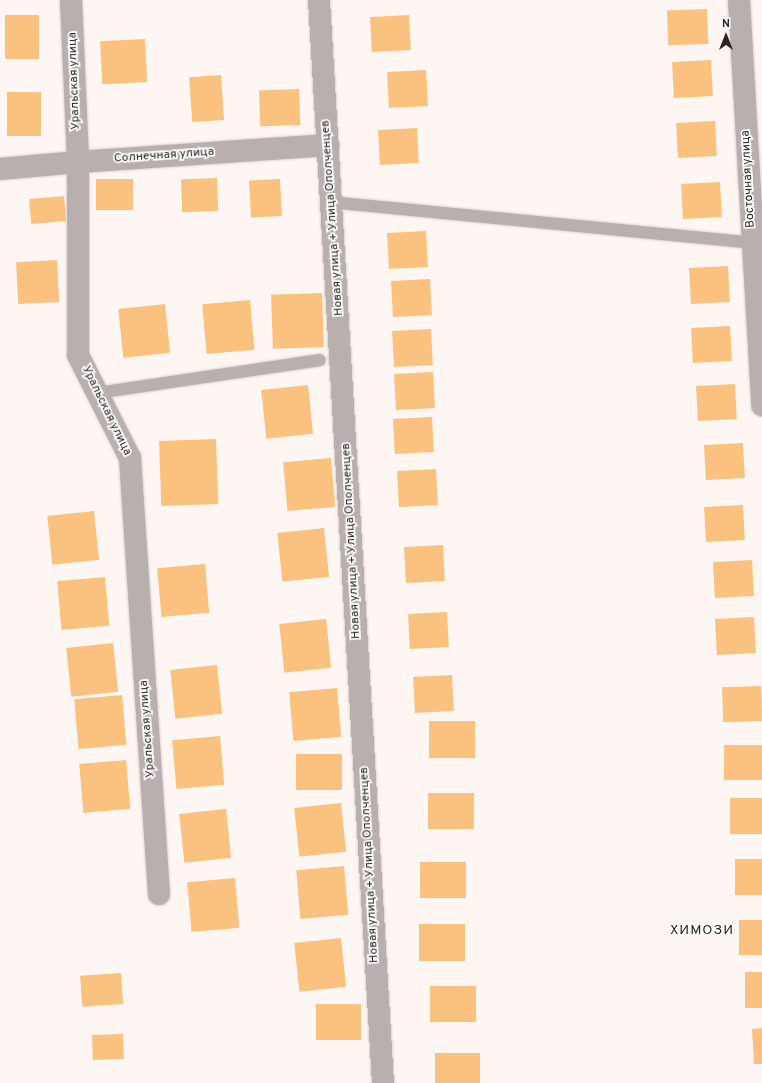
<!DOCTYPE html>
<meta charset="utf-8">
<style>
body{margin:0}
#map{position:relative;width:762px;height:1083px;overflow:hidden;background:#fef6f3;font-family:Overpass,sans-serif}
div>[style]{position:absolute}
.building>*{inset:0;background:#fbc27f;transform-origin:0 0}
.roads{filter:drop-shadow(0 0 1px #d8d0cd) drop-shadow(0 0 1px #d8d0cd)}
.service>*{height:12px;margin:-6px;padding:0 6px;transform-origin:6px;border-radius:6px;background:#b9afaf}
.minor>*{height:22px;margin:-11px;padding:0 11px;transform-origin:11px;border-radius:11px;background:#b9afaf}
span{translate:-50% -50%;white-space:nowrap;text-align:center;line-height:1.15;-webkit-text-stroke:3.5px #fff;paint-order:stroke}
.street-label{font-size:12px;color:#2b2421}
.quarter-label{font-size:14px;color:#2b2421;letter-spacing:1px}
.north{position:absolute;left:706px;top:16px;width:40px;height:40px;-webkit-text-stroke:3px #fff;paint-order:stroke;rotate:0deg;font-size:11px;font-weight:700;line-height:16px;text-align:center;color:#2b2421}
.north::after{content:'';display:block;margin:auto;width:14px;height:18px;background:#2b2421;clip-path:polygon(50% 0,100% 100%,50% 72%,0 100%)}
</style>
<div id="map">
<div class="building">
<div style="left:707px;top:9px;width:35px;height:40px;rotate:88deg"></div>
<div style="left:5px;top:15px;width:34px;height:44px"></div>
<div style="left:409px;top:15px;width:35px;height:39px;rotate:87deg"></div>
<div style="left:145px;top:39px;width:43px;height:45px;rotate:87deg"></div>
<div style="left:711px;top:60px;width:36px;height:39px;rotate:87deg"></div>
<div style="left:426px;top:70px;width:36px;height:39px;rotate:87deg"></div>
<div style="left:221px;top:75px;width:45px;height:32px;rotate:86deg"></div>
<div style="left:299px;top:89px;width:36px;height:40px;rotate:88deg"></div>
<div style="left:7px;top:92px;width:34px;height:44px"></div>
<div style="left:715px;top:121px;width:35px;height:39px;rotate:87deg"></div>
<div style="left:417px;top:128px;width:35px;height:39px;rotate:87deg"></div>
<div style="left:217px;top:178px;width:33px;height:36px;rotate:88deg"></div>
<div style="left:96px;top:179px;width:37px;height:31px"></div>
<div style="left:280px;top:179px;width:37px;height:31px;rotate:87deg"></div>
<div style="left:720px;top:182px;width:35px;height:39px;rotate:87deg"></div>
<div style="left:64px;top:196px;width:25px;height:35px;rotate:85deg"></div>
<div style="left:426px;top:231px;width:36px;height:39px;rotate:87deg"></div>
<div style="left:57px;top:260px;width:42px;height:41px;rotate:87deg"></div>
<div style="left:728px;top:266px;width:36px;height:39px;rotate:87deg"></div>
<div style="left:430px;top:279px;width:36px;height:39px;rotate:87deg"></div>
<div style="left:322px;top:293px;width:54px;height:51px;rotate:88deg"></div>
<div style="left:250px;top:300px;width:50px;height:48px;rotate:85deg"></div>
<div style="left:165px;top:304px;width:49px;height:47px;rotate:84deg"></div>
<div style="left:730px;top:326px;width:35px;height:39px;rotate:87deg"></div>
<div style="left:431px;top:329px;width:36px;height:39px;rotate:87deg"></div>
<div style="left:433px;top:372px;width:36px;height:39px;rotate:87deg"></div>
<div style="left:735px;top:384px;width:35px;height:39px;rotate:87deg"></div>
<div style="left:308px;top:385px;width:49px;height:47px;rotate:84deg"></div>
<div style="left:432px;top:417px;width:35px;height:39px;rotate:87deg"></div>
<div style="left:216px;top:439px;width:65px;height:57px;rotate:88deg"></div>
<div style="left:743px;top:443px;width:35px;height:39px;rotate:87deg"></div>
<div style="left:331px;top:458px;width:49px;height:48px;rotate:85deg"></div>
<div style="left:436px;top:469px;width:36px;height:39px;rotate:87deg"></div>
<div style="left:743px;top:505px;width:35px;height:39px;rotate:87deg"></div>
<div style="left:94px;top:511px;width:49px;height:47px;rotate:84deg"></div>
<div style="left:324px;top:528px;width:49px;height:47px;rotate:84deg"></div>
<div style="left:443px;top:545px;width:36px;height:39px;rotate:87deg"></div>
<div style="left:752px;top:560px;width:36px;height:39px;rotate:87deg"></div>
<div style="left:205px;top:564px;width:49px;height:48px;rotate:85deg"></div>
<div style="left:105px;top:577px;width:49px;height:48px;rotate:85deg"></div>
<div style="left:447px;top:612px;width:35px;height:39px;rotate:87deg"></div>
<div style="left:754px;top:617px;width:36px;height:39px;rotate:87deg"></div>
<div style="left:326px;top:619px;width:49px;height:47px;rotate:84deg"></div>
<div style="left:113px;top:643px;width:49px;height:47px;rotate:84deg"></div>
<div style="left:217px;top:665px;width:49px;height:47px;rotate:84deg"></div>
<div style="left:452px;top:675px;width:36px;height:39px;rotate:87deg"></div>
<div style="left:761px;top:686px;width:35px;height:39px;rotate:88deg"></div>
<div style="left:337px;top:688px;width:49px;height:48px;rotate:85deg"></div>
<div style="left:122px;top:695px;width:50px;height:48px;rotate:85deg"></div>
<div style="left:429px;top:721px;width:46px;height:37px"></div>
<div style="left:220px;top:736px;width:49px;height:48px;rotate:85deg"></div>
<div style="left:762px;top:745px;width:35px;height:38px;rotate:90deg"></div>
<div style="left:296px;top:754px;width:46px;height:36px"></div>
<div style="left:126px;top:760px;width:49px;height:47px;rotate:85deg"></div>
<div style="left:428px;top:793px;width:46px;height:36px"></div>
<div style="left:762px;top:798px;width:36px;height:32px;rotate:90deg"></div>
<div style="left:341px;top:803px;width:49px;height:47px;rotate:84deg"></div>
<div style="left:226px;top:809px;width:49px;height:47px;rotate:84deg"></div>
<div style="left:762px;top:859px;width:36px;height:27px;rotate:90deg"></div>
<div style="left:420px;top:862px;width:46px;height:36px"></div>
<div style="left:344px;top:866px;width:49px;height:48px;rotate:85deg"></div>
<div style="left:235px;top:878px;width:50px;height:48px;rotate:85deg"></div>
<div style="left:762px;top:920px;width:35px;height:23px;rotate:90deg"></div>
<div style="left:419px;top:924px;width:46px;height:37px"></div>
<div style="left:341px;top:938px;width:49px;height:47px;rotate:84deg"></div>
<div style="left:762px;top:972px;width:36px;height:17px;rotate:90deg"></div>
<div style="left:121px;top:973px;width:31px;height:41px;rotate:86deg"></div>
<div style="left:430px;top:986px;width:46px;height:36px"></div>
<div style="left:316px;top:1004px;width:45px;height:36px"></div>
<div style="clip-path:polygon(762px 1028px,762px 1064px,754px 1064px,752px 1029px)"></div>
<div style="left:123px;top:1034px;width:25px;height:31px;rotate:88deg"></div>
<div style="left:435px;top:1053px;width:45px;height:30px"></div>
</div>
<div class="roads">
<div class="service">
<div style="left:330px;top:202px;width:429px;rotate:5.5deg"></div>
<div style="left:97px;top:393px;width:225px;rotate:-8.4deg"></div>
</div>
<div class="minor">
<div style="left:71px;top:0;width:162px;rotate:87.5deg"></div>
<div style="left:78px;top:162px;width:193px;rotate:90deg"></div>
<div style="left:78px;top:355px;width:115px;rotate:63.2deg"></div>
<div style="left:130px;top:458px;width:437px;rotate:86.2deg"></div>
<div style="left:319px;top:0;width:1085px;rotate:86.62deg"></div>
<div style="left:739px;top:0;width:406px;rotate:86.7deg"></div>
<div style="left:0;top:169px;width:78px;rotate:-5.1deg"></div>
<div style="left:78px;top:162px;width:251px;rotate:-3.9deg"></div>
</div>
</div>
<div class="street-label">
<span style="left:75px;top:81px;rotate:-92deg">Уральская улица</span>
<span style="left:164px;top:156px;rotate:-4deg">Солнечная улица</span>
<span style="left:749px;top:179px;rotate:-93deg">Восточная улица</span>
<span style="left:333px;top:218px;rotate:-94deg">Новая улица + Улица Ополченцев</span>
<span style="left:106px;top:411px;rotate:64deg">Уральская улица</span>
<span style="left:352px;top:541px;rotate:-93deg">Новая улица + Улица Ополченцев</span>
<span style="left:148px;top:729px;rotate:-94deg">Уральская улица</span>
<span style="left:370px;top:865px;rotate:-93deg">Новая улица + Улица Ополченцев</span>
</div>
<div class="quarter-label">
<span style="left:702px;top:931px">ХИМОЗИ</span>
</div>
<div class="north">N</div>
</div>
